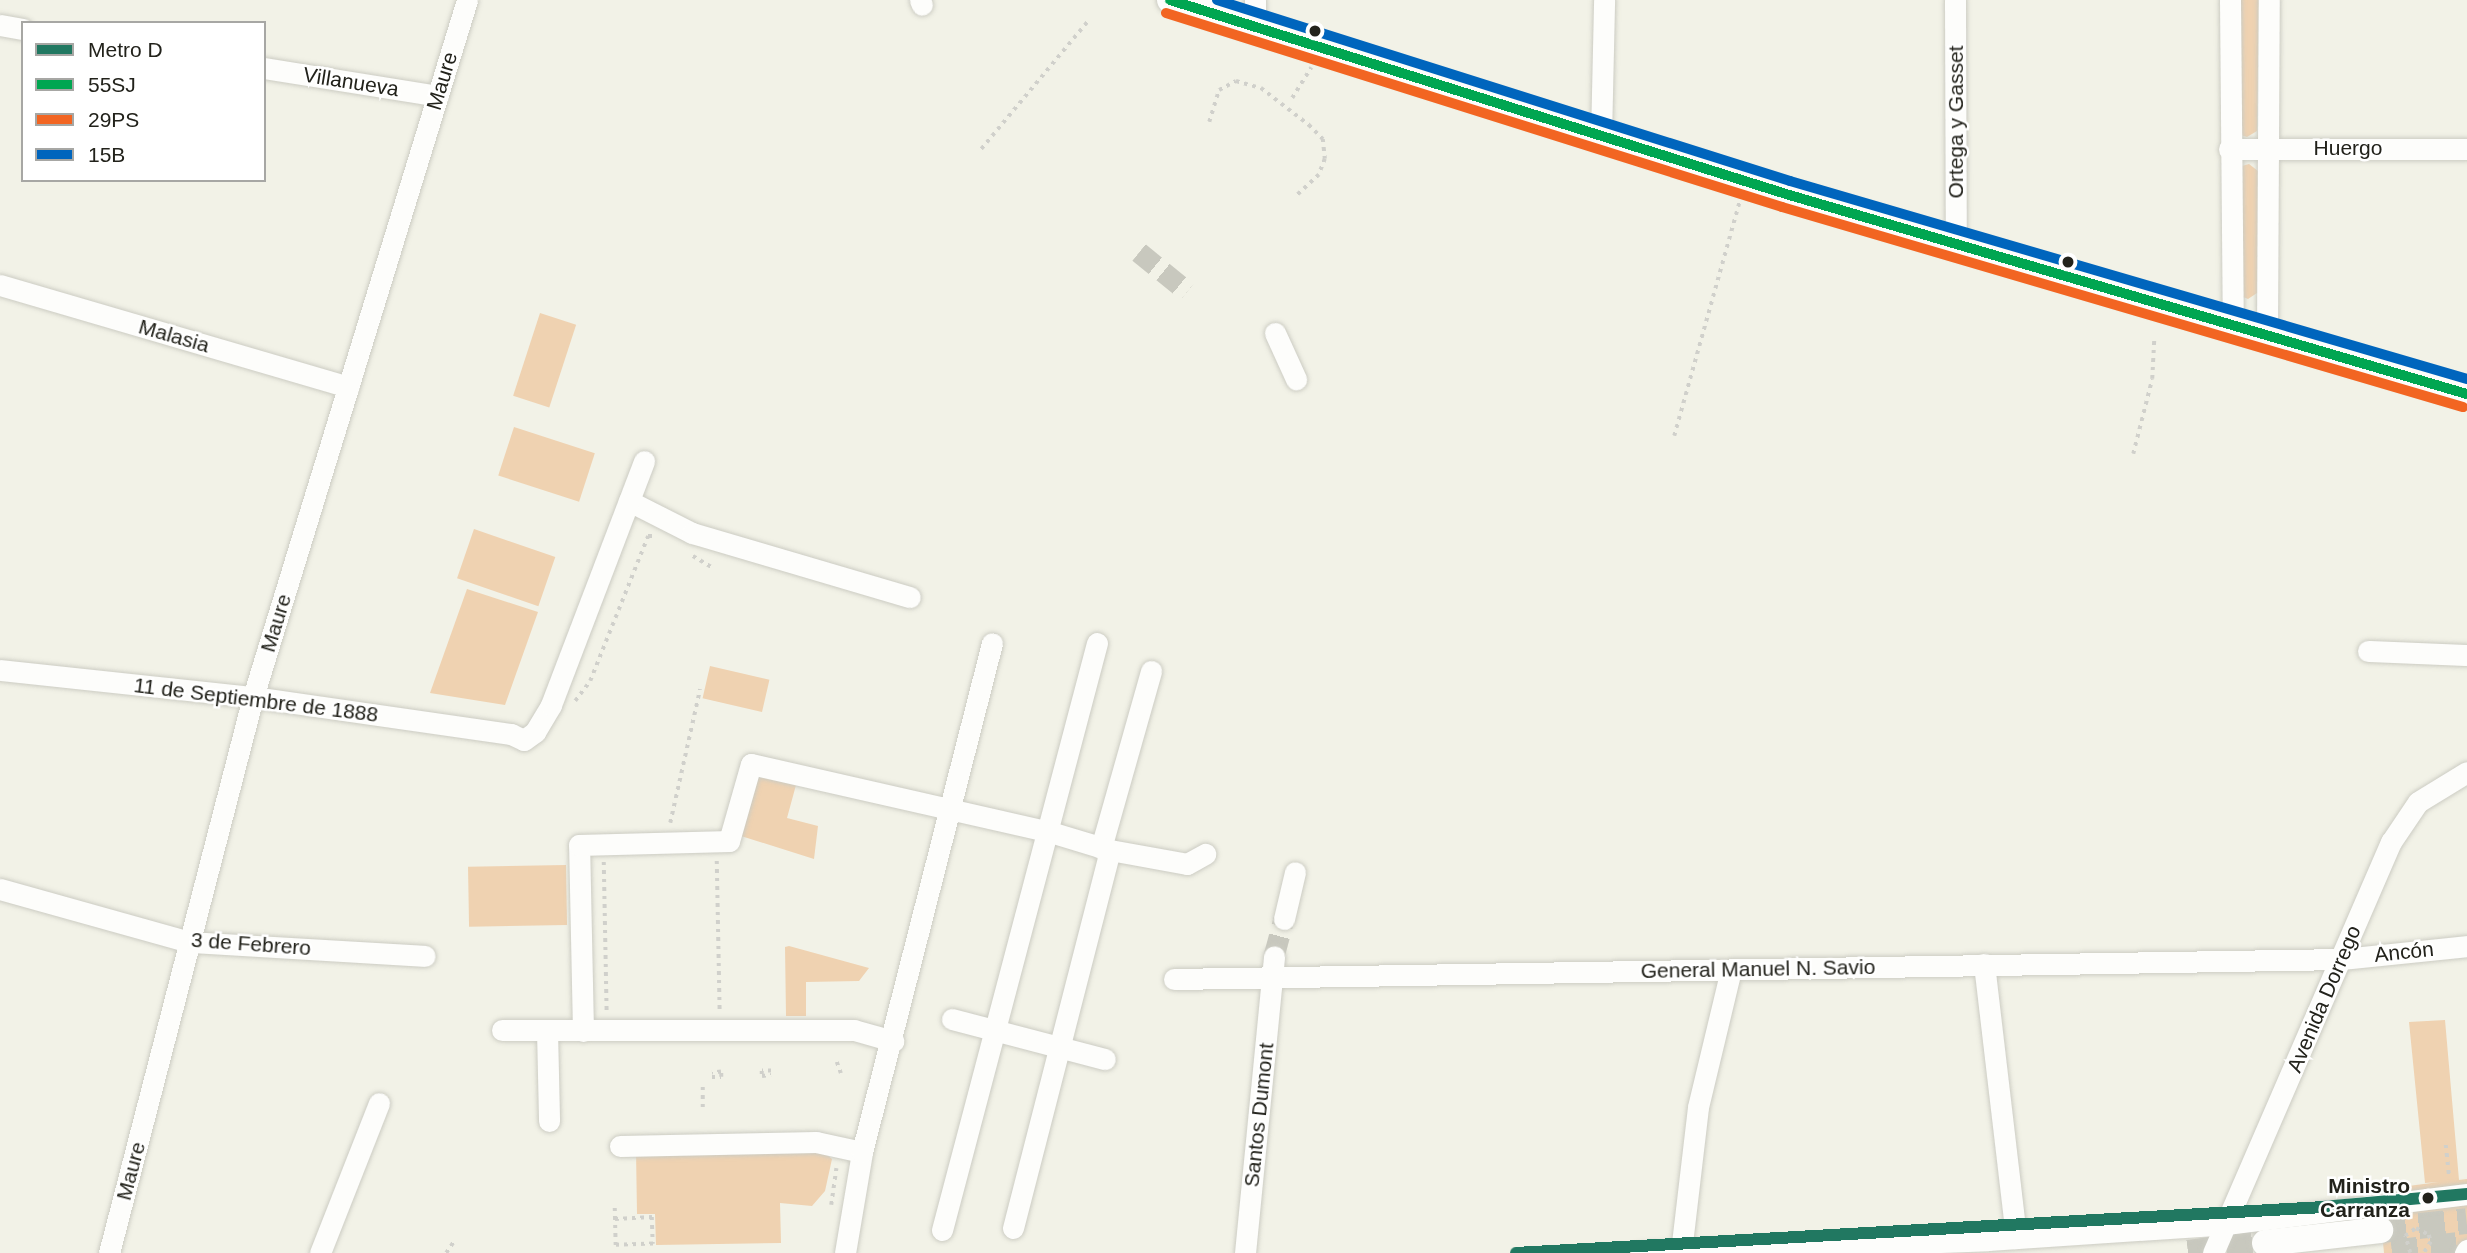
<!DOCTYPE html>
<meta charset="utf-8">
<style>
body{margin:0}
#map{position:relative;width:2467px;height:1253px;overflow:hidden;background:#f2f2e7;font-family:Helvetica,sans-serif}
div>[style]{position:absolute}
.green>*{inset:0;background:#efd2b1;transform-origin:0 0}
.minor-tunnel>*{height:21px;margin-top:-10.5px;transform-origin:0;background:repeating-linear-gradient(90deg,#c8c8be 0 21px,transparent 0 31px)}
.major-tunnel>*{height:26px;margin-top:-13px;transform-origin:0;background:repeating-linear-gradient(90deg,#c8c8be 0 26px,transparent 0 39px)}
.path>*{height:3.5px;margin-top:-1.75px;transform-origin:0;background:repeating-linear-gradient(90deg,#d0d0cb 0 3.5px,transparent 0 8.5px)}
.roads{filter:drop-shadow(0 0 2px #ccccc3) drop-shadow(0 0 2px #ccccc3)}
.minor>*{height:21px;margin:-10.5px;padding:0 10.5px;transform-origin:10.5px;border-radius:10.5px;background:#fdfdfb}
.major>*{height:26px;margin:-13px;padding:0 13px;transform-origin:13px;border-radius:13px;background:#fdfdfb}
.bus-1>*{height:10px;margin:-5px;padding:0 5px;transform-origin:5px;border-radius:5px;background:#00a651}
.bus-2>*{height:10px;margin:-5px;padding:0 5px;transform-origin:5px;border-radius:5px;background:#f26522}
.bus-3>*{height:10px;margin:-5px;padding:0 5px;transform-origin:5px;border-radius:5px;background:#0065bd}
.metro-1>*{height:12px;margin:-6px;padding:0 6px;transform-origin:6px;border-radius:6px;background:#217861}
.dots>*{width:19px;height:19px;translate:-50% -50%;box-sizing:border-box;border:4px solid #fff;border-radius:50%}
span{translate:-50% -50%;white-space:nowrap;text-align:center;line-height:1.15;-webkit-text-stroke:5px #fff;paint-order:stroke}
.street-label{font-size:21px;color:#22221b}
.stop-label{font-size:21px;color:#22221b;font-weight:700}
.right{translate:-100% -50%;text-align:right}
.legend{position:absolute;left:21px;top:21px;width:245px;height:161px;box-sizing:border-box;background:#fff;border:2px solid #a7a7a4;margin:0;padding:9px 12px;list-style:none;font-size:21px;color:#22221b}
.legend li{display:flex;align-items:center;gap:14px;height:35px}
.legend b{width:35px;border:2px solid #a7a7a4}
</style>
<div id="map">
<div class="green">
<div style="clip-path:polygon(2238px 0,2259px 0,2257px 131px,2247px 137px,2241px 135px)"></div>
<div style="clip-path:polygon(2249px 164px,2258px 171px,2260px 291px,2248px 299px,2241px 296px,2242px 166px)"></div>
<div style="left:540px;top:313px;width:38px;height:87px;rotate:18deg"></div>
<div style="left:514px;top:427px;width:85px;height:51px;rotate:18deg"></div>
<div style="left:474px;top:529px;width:86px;height:52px;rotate:19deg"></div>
<div style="clip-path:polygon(467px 589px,538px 612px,505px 705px,430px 693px)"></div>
<div style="left:710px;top:666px;width:61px;height:33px;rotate:13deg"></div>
<div style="clip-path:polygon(757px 775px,796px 785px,787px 818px,818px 826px,814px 859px,741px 836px)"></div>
<div style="left:566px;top:865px;width:60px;height:98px;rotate:89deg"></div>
<div style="clip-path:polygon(785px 947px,789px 946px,869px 968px,859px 981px,806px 982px,806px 1016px,786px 1016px)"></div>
<div style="clip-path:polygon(2445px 1020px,2459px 1180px,2467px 1179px,2467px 1253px,2384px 1253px,2378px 1190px,2439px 1182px,2425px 1183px,2409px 1022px)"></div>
<div style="clip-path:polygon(818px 1148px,832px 1159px,825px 1191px,812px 1206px,780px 1203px,781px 1243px,656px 1245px,655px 1214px,637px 1214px,636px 1151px)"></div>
</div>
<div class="minor-tunnel">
<div style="left:1139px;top:252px;width:62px;rotate:39.1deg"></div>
<div style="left:1274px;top:956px;width:38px;rotate:-75deg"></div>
</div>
<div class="major-tunnel">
<div style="left:2380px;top:1230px;width:87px;rotate:-5.9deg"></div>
<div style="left:2188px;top:1253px;width:78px;rotate:-7.4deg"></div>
<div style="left:2392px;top:1253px;width:76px;rotate:-6.8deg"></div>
</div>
<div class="path">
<div style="left:1292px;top:98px;width:36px;rotate:-58deg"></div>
<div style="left:1209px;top:122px;width:34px;rotate:-73deg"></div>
<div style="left:1219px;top:90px;width:19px;rotate:-28deg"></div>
<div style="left:1236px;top:81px;width:26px;rotate:16deg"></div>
<div style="left:1261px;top:88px;width:61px;rotate:37.6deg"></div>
<div style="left:1309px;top:125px;width:20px;rotate:45deg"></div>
<div style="left:1323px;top:139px;width:20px;rotate:84deg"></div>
<div style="left:1325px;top:159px;width:17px;rotate:111deg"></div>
<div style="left:1319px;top:175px;width:33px;rotate:137deg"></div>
<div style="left:981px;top:149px;width:168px;rotate:-50.1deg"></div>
<div style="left:1674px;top:436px;width:242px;rotate:-74.4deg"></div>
<div style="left:2133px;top:454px;width:77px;rotate:-75.8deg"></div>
<div style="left:2152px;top:379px;width:40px;rotate:-87.1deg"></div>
<div style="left:693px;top:556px;width:23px;rotate:31deg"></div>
<div style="left:575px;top:701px;width:25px;rotate:-53deg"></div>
<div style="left:590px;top:681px;width:156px;rotate:-68.2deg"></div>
<div style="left:648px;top:536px;width:5px"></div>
<div style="left:670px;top:823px;width:137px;rotate:-77.4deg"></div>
<div style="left:717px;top:861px;width:150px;rotate:88.9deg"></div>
<div style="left:604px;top:862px;width:150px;rotate:88.9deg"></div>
<div style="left:837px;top:1062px;width:12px;rotate:70deg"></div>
<div style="left:771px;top:1071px;width:9px;rotate:180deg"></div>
<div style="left:762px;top:1071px;width:5px;rotate:90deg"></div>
<div style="left:762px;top:1076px;width:9px;rotate:-6deg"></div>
<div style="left:712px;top:1077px;width:9px"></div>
<div style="left:721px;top:1077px;width:5px;rotate:-90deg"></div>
<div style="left:721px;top:1072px;width:9px;rotate:174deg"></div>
<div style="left:703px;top:1087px;width:21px;rotate:90deg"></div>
<div style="left:2446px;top:1145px;width:30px;rotate:84deg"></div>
<div style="left:831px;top:1205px;width:37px;rotate:-82deg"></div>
<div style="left:615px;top:1208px;width:41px;rotate:88.6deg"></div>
<div style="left:615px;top:1219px;width:37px;rotate:-3deg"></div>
<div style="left:652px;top:1217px;width:27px;rotate:88deg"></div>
<div style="left:653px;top:1244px;width:37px;rotate:178deg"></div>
<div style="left:446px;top:1253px;width:14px;rotate:-56deg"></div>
<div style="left:2410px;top:1253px;width:18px;rotate:-106deg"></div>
<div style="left:2405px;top:1236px;width:14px;rotate:-36deg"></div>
<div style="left:2416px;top:1228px;width:15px;rotate:28deg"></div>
<div style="left:2429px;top:1235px;width:7px;rotate:74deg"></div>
<div style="left:2431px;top:1242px;width:13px;rotate:122deg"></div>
</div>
<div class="roads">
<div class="minor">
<div style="left:920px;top:0;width:5px;rotate:68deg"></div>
<div style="left:1955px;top:0;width:245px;rotate:89.8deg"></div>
<div style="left:2230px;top:0;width:325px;rotate:89.5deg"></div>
<div style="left:0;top:25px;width:23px;rotate:10deg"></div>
<div style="left:1255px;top:27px;width:27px;rotate:-90deg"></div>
<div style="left:264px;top:68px;width:176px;rotate:9.1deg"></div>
<div style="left:1601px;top:137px;width:137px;rotate:-88.7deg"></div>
<div style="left:2229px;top:149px;width:238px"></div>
<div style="left:0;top:285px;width:363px;rotate:16.3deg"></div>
<div style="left:1275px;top:333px;width:51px;rotate:65.5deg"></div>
<div style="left:2267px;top:336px;width:336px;rotate:-89.7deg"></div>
<div style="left:629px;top:501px;width:71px;rotate:26.9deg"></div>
<div style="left:692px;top:533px;width:227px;rotate:16.4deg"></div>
<div style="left:2368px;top:651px;width:99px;rotate:2.3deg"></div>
<div style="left:0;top:670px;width:254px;rotate:6.1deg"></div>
<div style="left:253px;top:697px;width:261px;rotate:8.2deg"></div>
<div style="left:511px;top:734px;width:14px;rotate:25deg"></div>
<div style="left:524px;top:740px;width:14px;rotate:-36deg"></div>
<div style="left:535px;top:732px;width:31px;rotate:-59deg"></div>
<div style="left:551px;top:705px;width:261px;rotate:-69.1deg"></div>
<div style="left:1101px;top:848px;width:184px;rotate:-74.2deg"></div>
<div style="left:0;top:889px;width:197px;rotate:15.6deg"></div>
<div style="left:190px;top:942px;width:235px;rotate:3.4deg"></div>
<div style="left:1284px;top:919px;width:48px;rotate:-76.8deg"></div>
<div style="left:1984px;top:964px;width:276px;rotate:83.3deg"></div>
<div style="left:1174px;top:979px;width:1168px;rotate:-0.98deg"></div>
<div style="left:2342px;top:959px;width:126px;rotate:-5.9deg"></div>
<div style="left:952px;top:1019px;width:158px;rotate:14.7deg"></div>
<div style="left:502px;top:1030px;width:352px"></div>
<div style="left:854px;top:1030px;width:41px;rotate:15.8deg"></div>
<div style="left:547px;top:1030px;width:91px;rotate:88.7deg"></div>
<div style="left:583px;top:1031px;width:186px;rotate:-91.2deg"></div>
<div style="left:579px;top:845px;width:150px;rotate:-1.5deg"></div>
<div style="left:729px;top:841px;width:80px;rotate:-74.1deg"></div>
<div style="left:751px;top:764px;width:303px;rotate:12.8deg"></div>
<div style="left:1047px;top:831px;width:66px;rotate:16.8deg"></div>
<div style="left:1110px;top:850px;width:78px;rotate:10.3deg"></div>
<div style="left:1187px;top:864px;width:21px;rotate:-29deg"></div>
<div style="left:620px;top:1146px;width:196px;rotate:-1.2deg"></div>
<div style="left:816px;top:1142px;width:47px;rotate:12.3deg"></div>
<div style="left:1013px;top:1228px;width:390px;rotate:-75.6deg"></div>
<div style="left:942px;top:1230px;width:607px;rotate:-75.21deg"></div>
<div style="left:1681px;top:1252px;width:146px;rotate:-83.3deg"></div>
<div style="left:1698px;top:1107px;width:141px;rotate:-76.5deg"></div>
<div style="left:109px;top:1253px;width:574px;rotate:-75.48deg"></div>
<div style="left:253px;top:697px;width:729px;rotate:-72.93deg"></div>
<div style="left:320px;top:1253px;width:161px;rotate:-68.5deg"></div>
<div style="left:845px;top:1253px;width:102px;rotate:-80.4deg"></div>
<div style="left:862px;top:1152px;width:525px;rotate:-75.67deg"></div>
<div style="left:1245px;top:1253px;width:298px;rotate:-84.4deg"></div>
<div style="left:1641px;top:1253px;width:347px;rotate:-2.1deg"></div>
<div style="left:1988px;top:1240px;width:239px;rotate:-3.8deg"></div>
<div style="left:2226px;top:1224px;width:243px;rotate:-7.1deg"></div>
<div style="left:2213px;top:1253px;width:448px;rotate:-66.6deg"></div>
<div style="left:2391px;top:842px;width:48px;rotate:-56deg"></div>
<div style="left:2418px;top:802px;width:57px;rotate:-31.5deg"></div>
<div style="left:2465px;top:1253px;width:4px;rotate:-56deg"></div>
</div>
<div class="major">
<div style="left:1170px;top:0;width:646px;rotate:17.48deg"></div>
<div style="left:1786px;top:194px;width:710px;rotate:16.37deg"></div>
<div style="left:2265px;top:1243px;width:116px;rotate:-6.4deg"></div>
</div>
</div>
<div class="bus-1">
<div style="left:1170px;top:0;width:646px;rotate:17.48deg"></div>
<div style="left:1786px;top:194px;width:710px;rotate:16.37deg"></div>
</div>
<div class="bus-2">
<div style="left:1166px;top:13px;width:646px;rotate:17.48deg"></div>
<div style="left:1782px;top:207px;width:710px;rotate:16.37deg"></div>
</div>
<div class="bus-3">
<div style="left:1217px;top:0;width:601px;rotate:17.53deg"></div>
<div style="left:1790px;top:181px;width:705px;rotate:16.3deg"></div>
</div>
<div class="metro-1">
<div style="left:1516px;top:1253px;width:808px;rotate:-3.26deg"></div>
<div style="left:2323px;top:1207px;width:145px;rotate:-5.2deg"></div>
</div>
<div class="dots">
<div style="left:1315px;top:31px;background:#22221b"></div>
<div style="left:2068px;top:262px;background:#22221b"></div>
<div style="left:2428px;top:1198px;background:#22221b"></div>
</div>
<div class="street-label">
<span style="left:442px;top:81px;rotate:-73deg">Maure</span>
<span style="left:351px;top:82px;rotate:9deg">Villanueva</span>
<span style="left:1956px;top:122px;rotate:-90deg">Ortega y Gasset</span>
<span style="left:2348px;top:148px">Huergo</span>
<span style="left:174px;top:336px;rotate:16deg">Malasia</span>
<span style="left:276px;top:623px;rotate:-73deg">Maure</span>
<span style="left:256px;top:700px;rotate:7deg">11 de Septiembre de 1888</span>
<span style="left:251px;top:944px;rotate:4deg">3 de Febrero</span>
<span style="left:2404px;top:952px;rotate:-6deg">Ancón</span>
<span style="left:1758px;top:969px;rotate:-1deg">General Manuel N. Savio</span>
<span style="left:2324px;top:999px;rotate:-67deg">Avenida Dorrego</span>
<span style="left:1259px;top:1115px;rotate:-84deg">Santos Dumont</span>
<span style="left:131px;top:1171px;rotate:-75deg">Maure</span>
</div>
<div class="stop-label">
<span class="right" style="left:2410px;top:1198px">Ministro<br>Carranza</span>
</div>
<ul class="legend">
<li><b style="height:9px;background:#217861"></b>Metro D</li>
<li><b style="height:9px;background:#00a651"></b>55SJ</li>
<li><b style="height:9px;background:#f26522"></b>29PS</li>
<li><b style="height:9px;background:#0065bd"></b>15B</li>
</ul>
</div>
